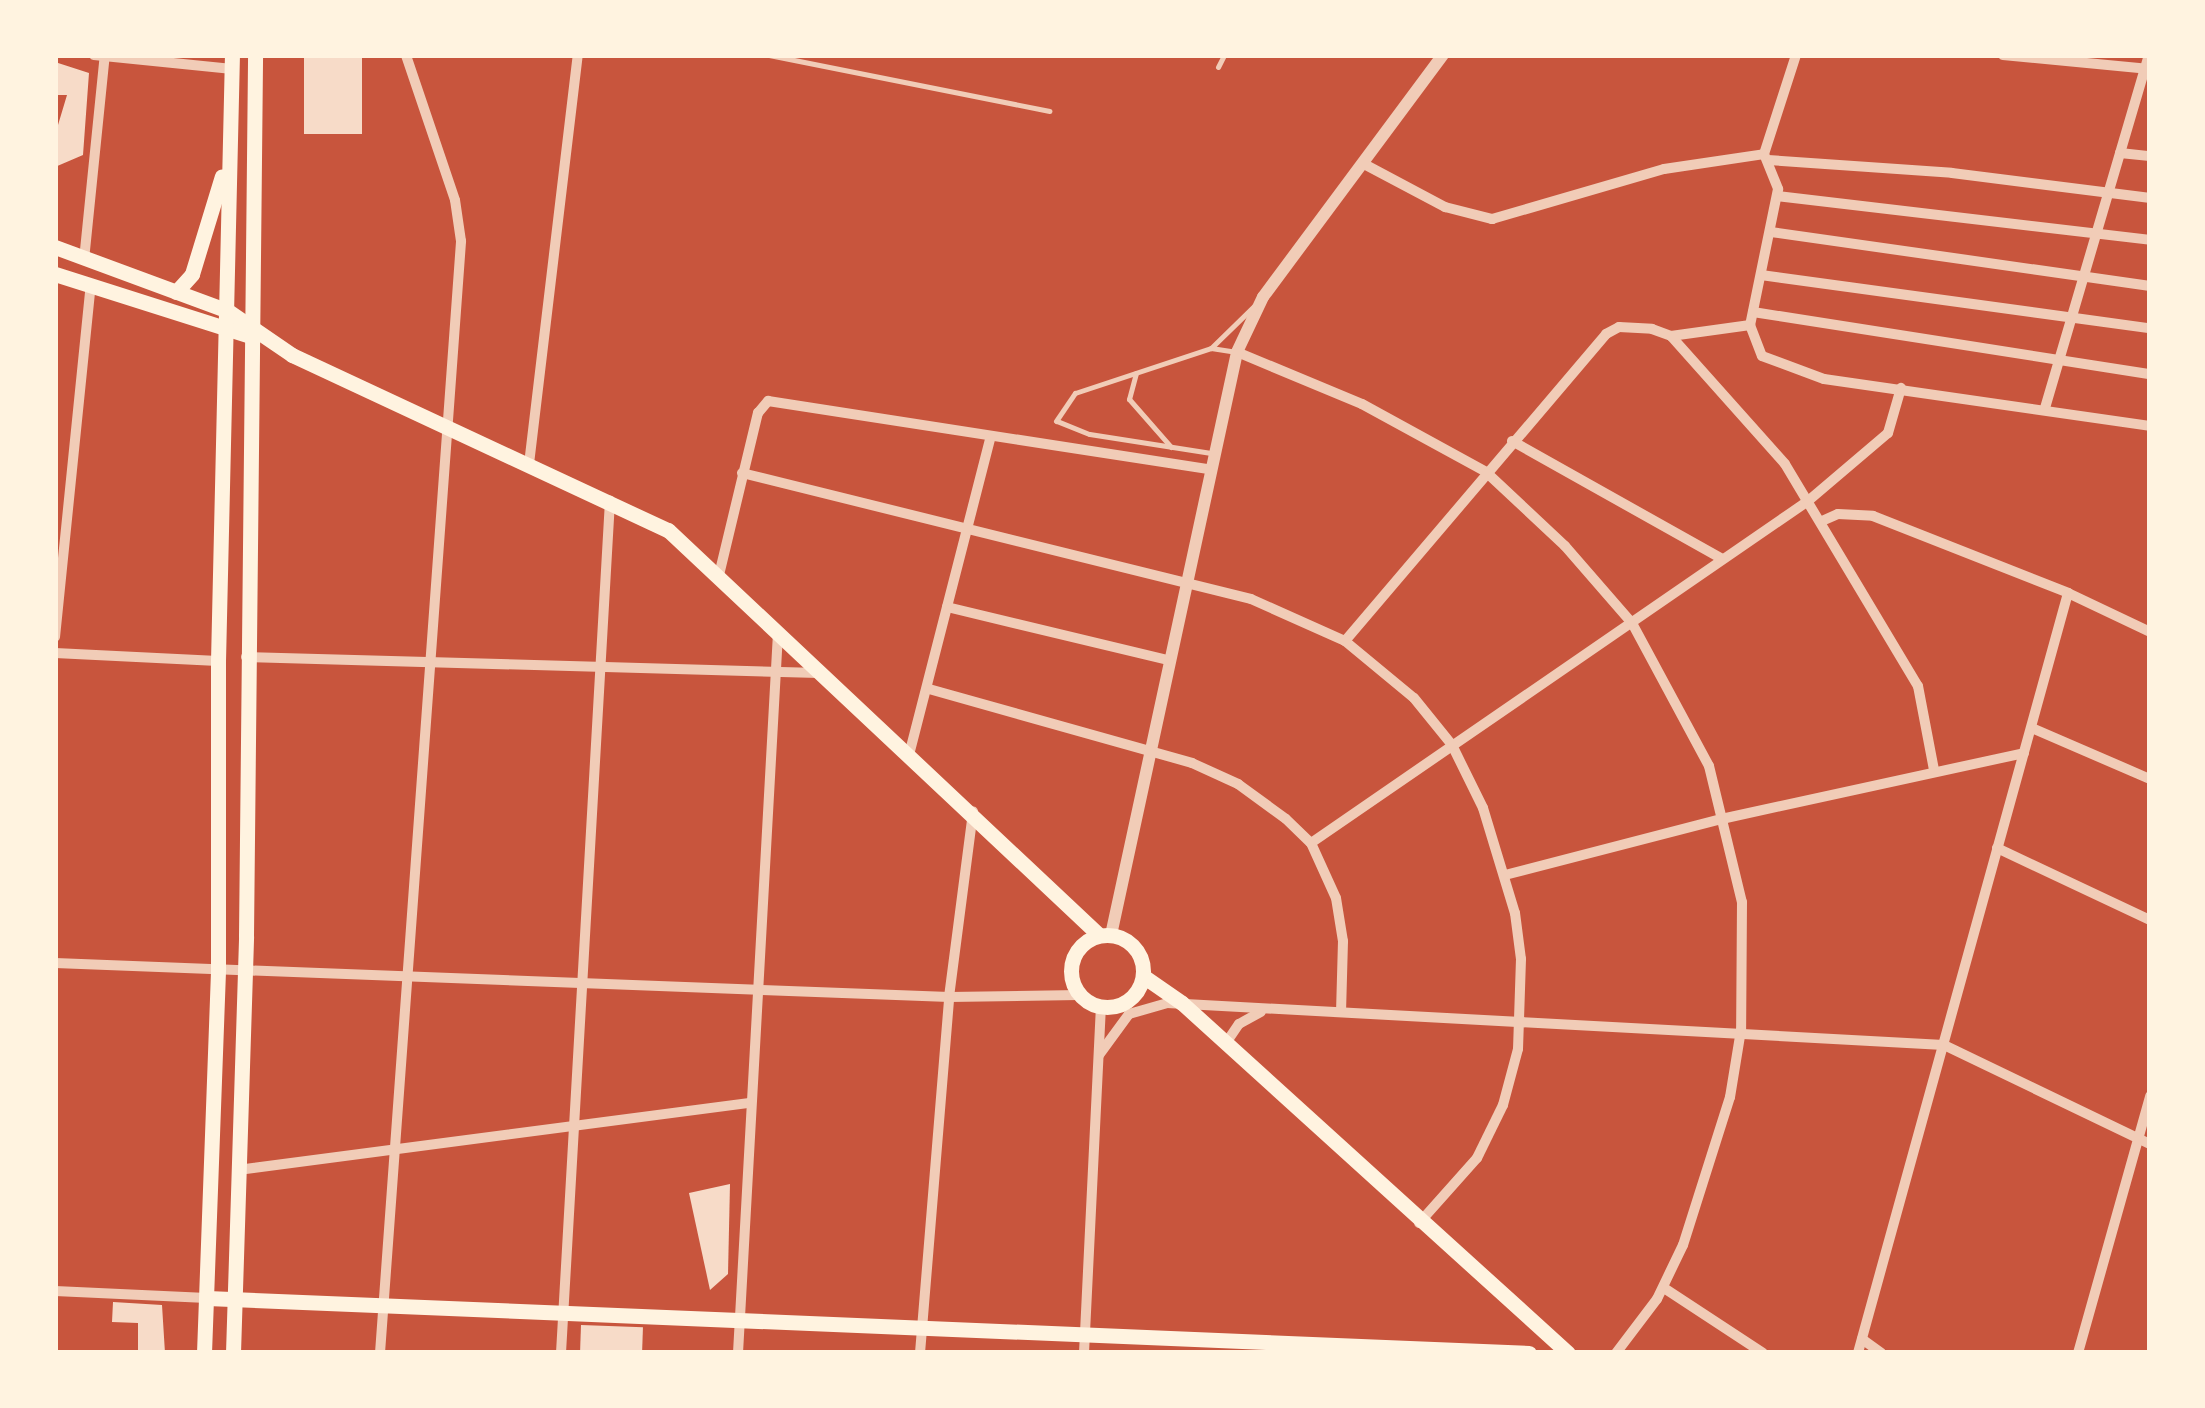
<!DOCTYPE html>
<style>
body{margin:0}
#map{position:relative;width:2205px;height:1408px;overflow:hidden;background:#c8553d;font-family:Montserrat,sans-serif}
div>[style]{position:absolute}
.building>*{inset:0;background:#f7dbc8;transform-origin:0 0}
.service>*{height:5px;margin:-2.5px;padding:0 2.5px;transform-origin:2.5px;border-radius:2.5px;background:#f1ccb7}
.minor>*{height:10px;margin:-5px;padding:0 5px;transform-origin:5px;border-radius:5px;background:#f1ccb7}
.tertiary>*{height:12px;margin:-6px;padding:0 6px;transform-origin:6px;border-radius:6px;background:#f1ccb7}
.secondary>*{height:15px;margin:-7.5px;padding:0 7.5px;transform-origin:7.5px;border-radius:7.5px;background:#fff3e0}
.secondary>.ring{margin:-7.5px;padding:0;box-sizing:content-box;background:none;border:15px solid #fff3e0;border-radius:50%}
span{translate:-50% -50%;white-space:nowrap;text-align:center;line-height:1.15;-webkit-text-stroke:10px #fff3e0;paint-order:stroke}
.frame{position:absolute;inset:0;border:58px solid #fff3e0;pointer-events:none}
</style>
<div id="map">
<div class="building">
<div style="left:304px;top:55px;width:58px;height:79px"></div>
<div style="clip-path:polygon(55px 62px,89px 73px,83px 155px,55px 167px,55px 135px,67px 95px,55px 95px)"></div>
<div style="clip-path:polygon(730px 1184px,728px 1274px,710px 1290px,689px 1193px)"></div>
<div style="clip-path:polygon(113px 1302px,162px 1305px,165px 1353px,138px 1353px,138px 1323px,112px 1322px)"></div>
<div style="left:581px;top:1325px;width:62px;height:28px;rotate:2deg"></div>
</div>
<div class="service">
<div style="left:769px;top:55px;width:286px;rotate:11.3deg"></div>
<div style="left:1218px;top:67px;width:13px;rotate:-63deg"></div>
<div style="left:1211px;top:348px;width:26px;rotate:9deg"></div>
<div style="left:1136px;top:373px;width:27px;rotate:105deg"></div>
<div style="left:1129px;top:399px;width:64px;rotate:48.8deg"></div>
<div style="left:1211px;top:453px;width:123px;rotate:-171.1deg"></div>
<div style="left:1089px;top:434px;width:35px;rotate:-158deg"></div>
<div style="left:1056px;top:421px;width:34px;rotate:-56deg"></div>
<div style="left:1075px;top:393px;width:143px;rotate:-18.3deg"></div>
<div style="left:1211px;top:348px;width:60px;rotate:-44.3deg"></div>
</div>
<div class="minor">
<div style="left:94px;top:55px;width:139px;rotate:5.8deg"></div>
<div style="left:1796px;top:55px;width:104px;rotate:107.9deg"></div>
<div style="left:1764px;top:154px;width:38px;rotate:68deg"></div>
<div style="left:1778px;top:189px;width:139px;rotate:101.6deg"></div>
<div style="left:1750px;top:325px;width:33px;rotate:69deg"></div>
<div style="left:1762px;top:356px;width:66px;rotate:20.4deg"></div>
<div style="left:1824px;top:379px;width:329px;rotate:8.2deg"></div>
<div style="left:2003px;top:55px;width:147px;rotate:5.5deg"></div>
<div style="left:2120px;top:153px;width:30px;rotate:6deg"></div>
<div style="left:1768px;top:160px;width:184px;rotate:4deg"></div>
<div style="left:1952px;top:173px;width:200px;rotate:7.2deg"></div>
<div style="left:1364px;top:164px;width:92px;rotate:28deg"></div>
<div style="left:1445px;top:207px;width:49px;rotate:14.3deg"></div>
<div style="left:1492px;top:219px;width:179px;rotate:-16.2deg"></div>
<div style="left:1664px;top:169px;width:101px;rotate:-8.5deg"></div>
<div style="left:1777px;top:196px;width:376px;rotate:6.7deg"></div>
<div style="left:1771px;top:232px;width:383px;rotate:8.1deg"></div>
<div style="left:84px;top:260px;width:206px;rotate:-84.2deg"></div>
<div style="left:1761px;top:275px;width:393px;rotate:7.8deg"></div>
<div style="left:1753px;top:312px;width:402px;rotate:8.9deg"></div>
<div style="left:1671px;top:336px;width:80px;rotate:-7.9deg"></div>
<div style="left:1237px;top:352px;width:135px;rotate:22.6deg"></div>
<div style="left:1362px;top:404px;width:141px;rotate:28.7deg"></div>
<div style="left:1486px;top:472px;width:108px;rotate:43.1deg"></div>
<div style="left:1565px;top:546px;width:102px;rotate:49deg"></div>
<div style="left:1632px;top:623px;width:162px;rotate:61.7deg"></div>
<div style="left:1709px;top:766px;width:140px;rotate:76.4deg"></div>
<div style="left:1742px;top:902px;width:128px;rotate:90.4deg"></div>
<div style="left:1741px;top:1030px;width:68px;rotate:99.3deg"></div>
<div style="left:1730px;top:1097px;width:155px;rotate:107.6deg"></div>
<div style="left:1683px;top:1245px;width:60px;rotate:115.7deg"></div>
<div style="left:1657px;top:1299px;width:68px;rotate:127.2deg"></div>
<div style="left:2045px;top:408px;width:368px;rotate:-73.6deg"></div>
<div style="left:1512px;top:441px;width:241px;rotate:29.3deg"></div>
<div style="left:529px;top:464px;width:412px;rotate:-83.2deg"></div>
<div style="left:742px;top:473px;width:524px;rotate:13.9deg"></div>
<div style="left:1251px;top:599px;width:103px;rotate:24.1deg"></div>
<div style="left:1345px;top:641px;width:89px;rotate:39.6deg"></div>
<div style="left:1414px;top:698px;width:60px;rotate:51deg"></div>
<div style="left:1452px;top:745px;width:70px;rotate:63.8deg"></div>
<div style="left:1483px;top:808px;width:110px;rotate:73.1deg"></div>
<div style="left:1515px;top:913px;width:46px;rotate:82.6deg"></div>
<div style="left:1521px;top:959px;width:90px;rotate:91.9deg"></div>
<div style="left:1518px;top:1049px;width:58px;rotate:105deg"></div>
<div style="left:1503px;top:1105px;width:59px;rotate:116.1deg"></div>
<div style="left:1477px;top:1158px;width:87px;rotate:131.7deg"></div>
<div style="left:1822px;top:521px;width:17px;rotate:-24deg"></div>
<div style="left:1838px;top:514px;width:35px;rotate:3deg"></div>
<div style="left:1873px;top:516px;width:210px;rotate:21.5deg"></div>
<div style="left:2068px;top:593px;width:788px;rotate:105.45deg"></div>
<div style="left:719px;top:575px;width:167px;rotate:-76.5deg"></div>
<div style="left:758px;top:413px;width:16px;rotate:-50deg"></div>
<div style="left:768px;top:401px;width:444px;rotate:8.8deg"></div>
<div style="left:2068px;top:593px;width:91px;rotate:25.4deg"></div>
<div style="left:947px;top:607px;width:226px;rotate:13.5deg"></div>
<div style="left:55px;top:637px;width:354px;rotate:-84.2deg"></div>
<div style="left:1345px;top:641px;width:403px;rotate:-49.6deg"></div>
<div style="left:1606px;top:334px;width:15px;rotate:-28deg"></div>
<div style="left:1619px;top:327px;width:33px;rotate:3deg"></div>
<div style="left:1652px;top:329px;width:20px;rotate:20deg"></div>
<div style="left:1671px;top:336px;width:171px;rotate:48.3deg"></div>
<div style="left:1785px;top:464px;width:259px;rotate:59.1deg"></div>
<div style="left:1918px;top:686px;width:86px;rotate:79.2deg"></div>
<div style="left:55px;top:653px;width:163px;rotate:2.8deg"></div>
<div style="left:246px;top:657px;width:573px;rotate:1.6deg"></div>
<div style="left:929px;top:689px;width:273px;rotate:15.7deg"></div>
<div style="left:1192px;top:763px;width:51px;rotate:24.5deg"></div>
<div style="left:1238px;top:784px;width:59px;rotate:36.1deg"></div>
<div style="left:1286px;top:819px;width:35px;rotate:44deg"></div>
<div style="left:1311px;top:843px;width:60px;rotate:65.6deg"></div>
<div style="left:1336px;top:898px;width:44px;rotate:80.8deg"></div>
<div style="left:1343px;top:941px;width:71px;rotate:91.6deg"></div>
<div style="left:2032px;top:728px;width:129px;rotate:23.4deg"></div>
<div style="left:910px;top:751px;width:322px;rotate:-75.6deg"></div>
<div style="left:1311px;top:843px;width:603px;rotate:-34.53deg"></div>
<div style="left:1808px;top:501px;width:105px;rotate:-40.4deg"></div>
<div style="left:1888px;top:433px;width:47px;rotate:-73.9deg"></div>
<div style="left:1997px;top:848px;width:169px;rotate:25.2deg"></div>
<div style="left:1505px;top:875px;width:228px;rotate:-14.5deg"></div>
<div style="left:1726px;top:818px;width:305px;rotate:-12.3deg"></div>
<div style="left:55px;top:963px;width:895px;rotate:2.18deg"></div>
<div style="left:949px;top:997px;width:130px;rotate:-0.9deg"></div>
<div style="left:1226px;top:1043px;width:23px;rotate:-56deg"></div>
<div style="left:1239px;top:1024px;width:25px;rotate:-29deg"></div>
<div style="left:1099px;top:1055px;width:51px;rotate:-53.8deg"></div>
<div style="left:1129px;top:1014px;width:40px;rotate:-16deg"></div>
<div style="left:1167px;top:1003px;width:778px;rotate:3.09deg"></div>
<div style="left:1944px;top:1045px;width:229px;rotate:25.7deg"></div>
<div style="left:238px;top:1170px;width:514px;rotate:-7.48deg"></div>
<div style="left:1664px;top:1288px;width:118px;rotate:33.3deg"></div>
<div style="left:55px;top:1291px;width:152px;rotate:2.6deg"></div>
<div style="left:1862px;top:1339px;width:24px;rotate:36deg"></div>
<div style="left:380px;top:1353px;width:1115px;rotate:-85.83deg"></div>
<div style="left:461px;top:241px;width:41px;rotate:-98.3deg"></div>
<div style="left:455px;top:200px;width:153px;rotate:-108.7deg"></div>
<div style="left:561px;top:1353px;width:854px;rotate:-86.71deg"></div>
<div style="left:738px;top:1353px;width:720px;rotate:-86.82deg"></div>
<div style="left:920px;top:1353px;width:357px;rotate:-85.3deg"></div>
<div style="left:949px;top:997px;width:187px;rotate:-82.6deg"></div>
<div style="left:1084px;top:1353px;width:346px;rotate:-87.2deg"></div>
<div style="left:2078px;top:1353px;width:267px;rotate:-74.3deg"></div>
</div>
<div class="tertiary">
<div style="left:1111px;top:935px;width:596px;rotate:-77.8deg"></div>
<div style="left:1237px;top:352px;width:61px;rotate:-64.7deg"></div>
<div style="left:1263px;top:297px;width:302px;rotate:-53.4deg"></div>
</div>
<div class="secondary">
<div style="left:55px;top:247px;width:184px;rotate:20.3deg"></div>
<div style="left:228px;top:311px;width:78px;rotate:34.5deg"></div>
<div style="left:292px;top:355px;width:415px;rotate:25deg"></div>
<div style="left:668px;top:530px;width:591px;rotate:43.22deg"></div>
<div style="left:55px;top:274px;width:206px;rotate:17.6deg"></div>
<div style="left:176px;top:292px;width:24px;rotate:-48deg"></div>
<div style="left:192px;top:274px;width:102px;rotate:-73deg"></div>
<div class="ring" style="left:1071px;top:935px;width:57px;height:57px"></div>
<div style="left:1143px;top:976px;width:47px;rotate:34.7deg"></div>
<div style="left:1182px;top:1003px;width:521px;rotate:42.2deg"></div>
<div style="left:207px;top:1298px;width:1323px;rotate:2.38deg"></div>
<div style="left:204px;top:1353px;width:386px;rotate:-87.9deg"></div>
<div style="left:218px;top:967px;width:306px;rotate:-90deg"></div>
<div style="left:218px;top:661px;width:606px;rotate:-88.68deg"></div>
<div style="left:233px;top:1353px;width:417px;rotate:-88.2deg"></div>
<div style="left:246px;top:936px;width:881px;rotate:-89.41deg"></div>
</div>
<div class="frame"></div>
</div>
